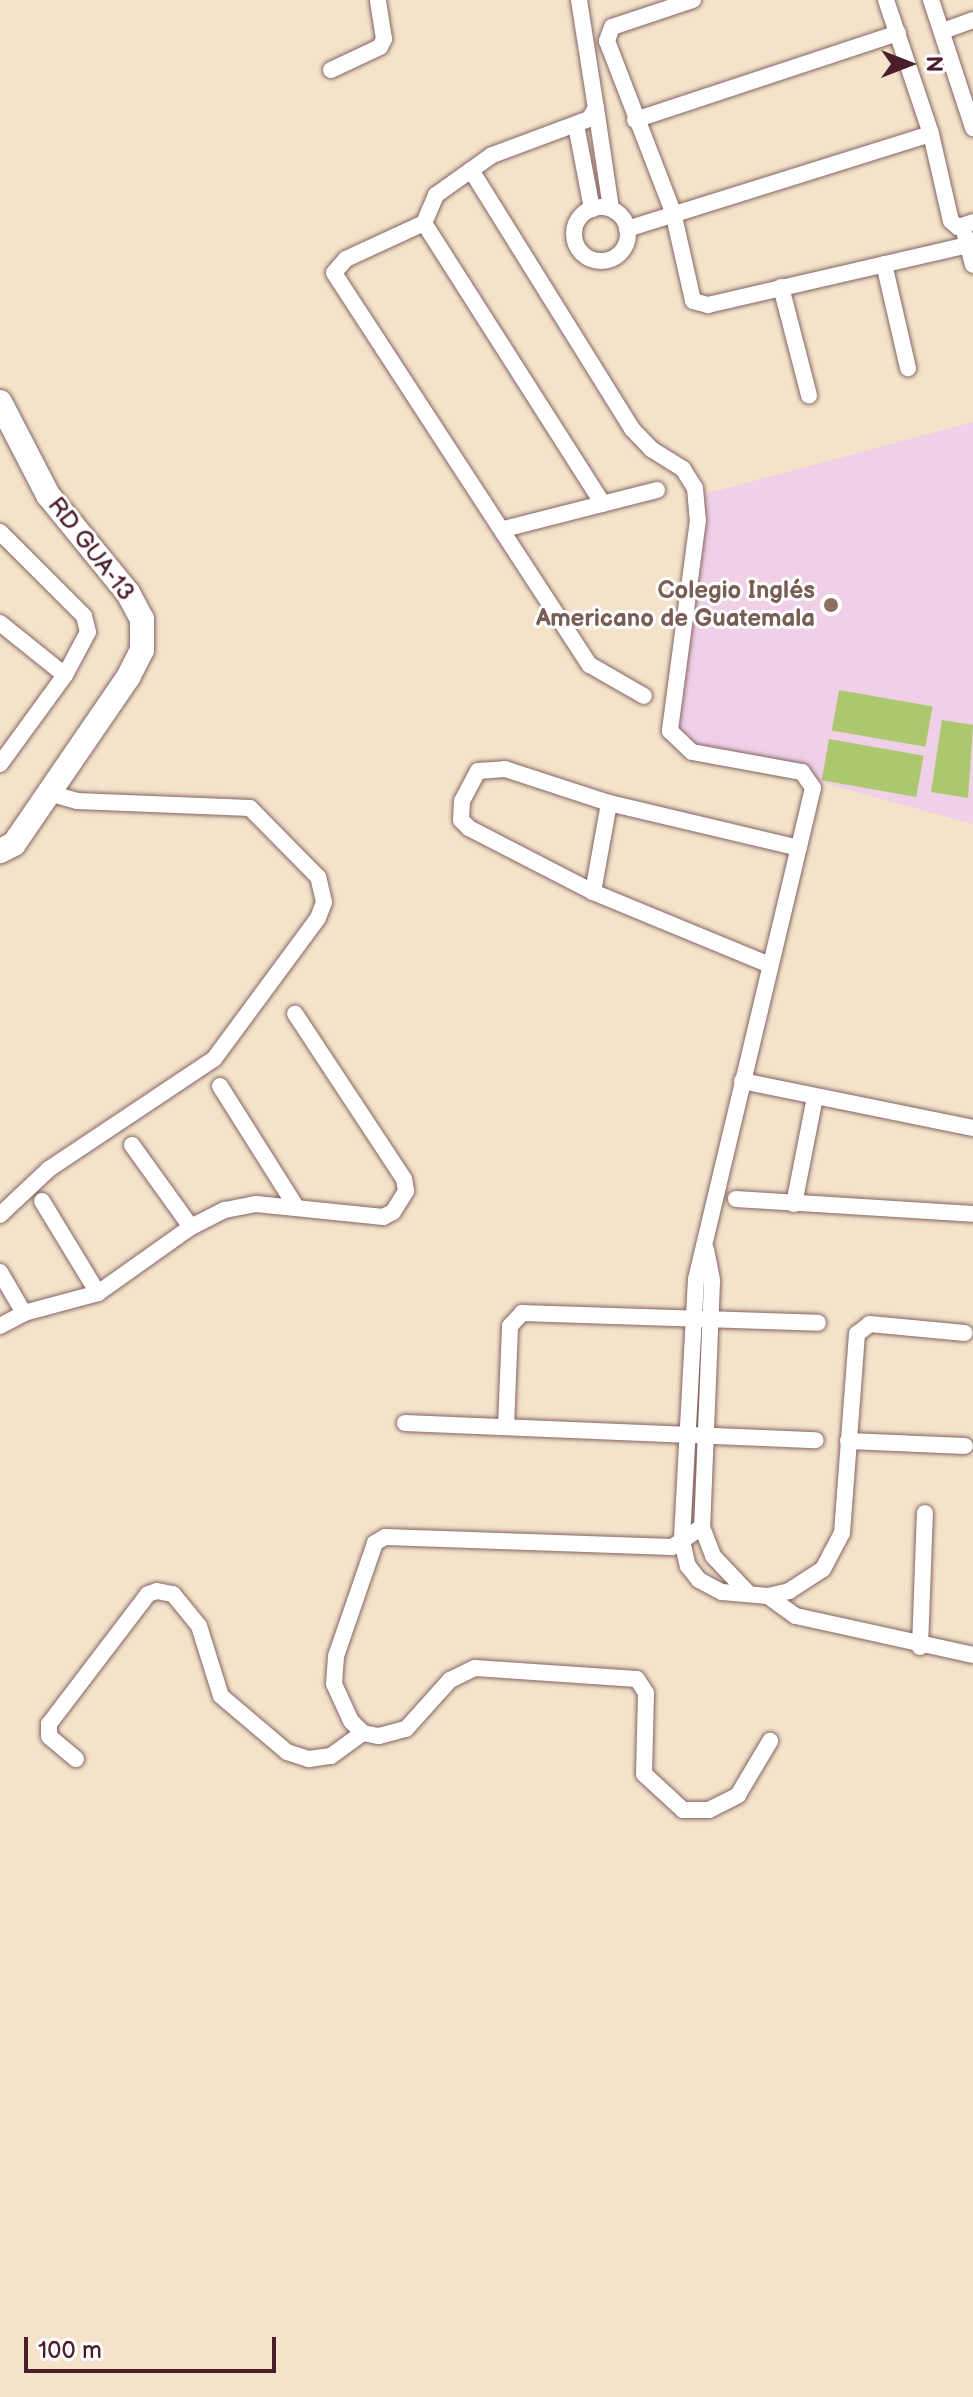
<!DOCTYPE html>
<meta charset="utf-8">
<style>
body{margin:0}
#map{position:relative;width:973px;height:2397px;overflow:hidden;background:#f4e3ca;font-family:"Balsamiq Sans",sans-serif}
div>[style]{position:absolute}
.built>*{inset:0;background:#efd0e6}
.green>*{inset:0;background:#acc76e;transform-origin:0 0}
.roads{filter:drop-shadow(0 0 2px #866463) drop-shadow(0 0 2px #866463)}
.minor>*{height:16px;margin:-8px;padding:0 8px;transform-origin:8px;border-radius:8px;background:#fff}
.minor>.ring{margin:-8px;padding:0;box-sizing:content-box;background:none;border:16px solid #fff;border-radius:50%}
.primary>*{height:24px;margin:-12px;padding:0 12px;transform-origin:12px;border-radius:12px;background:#fff}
.dots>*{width:22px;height:22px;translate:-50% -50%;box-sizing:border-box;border:4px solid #fff;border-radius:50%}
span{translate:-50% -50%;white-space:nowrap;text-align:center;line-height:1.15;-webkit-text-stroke:6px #fff;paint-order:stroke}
.street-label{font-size:24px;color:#4a1f2b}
.education-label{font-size:24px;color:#785e54;font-weight:700}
.right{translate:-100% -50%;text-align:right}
.north{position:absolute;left:869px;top:24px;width:80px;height:80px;-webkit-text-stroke:6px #fff;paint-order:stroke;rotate:90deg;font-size:22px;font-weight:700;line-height:32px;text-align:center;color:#4a1f2b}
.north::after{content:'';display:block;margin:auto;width:28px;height:36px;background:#4a1f2b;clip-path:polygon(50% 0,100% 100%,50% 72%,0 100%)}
.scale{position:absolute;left:24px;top:2337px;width:252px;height:36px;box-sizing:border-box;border:4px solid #4a1f2b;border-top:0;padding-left:10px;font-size:24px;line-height:28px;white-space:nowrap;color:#4a1f2b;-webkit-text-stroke:6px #fff;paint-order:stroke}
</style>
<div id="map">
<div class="built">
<div style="clip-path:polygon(973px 422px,973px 824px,695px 748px,683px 739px,673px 716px,705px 494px)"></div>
</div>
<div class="green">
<div style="left:839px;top:690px;width:95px;height:41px;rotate:10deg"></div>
<div style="clip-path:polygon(942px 720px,973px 725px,968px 798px,931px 792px)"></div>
<div style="left:829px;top:739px;width:96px;height:42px;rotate:10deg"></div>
</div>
<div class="roads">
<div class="minor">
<div style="left:579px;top:0;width:109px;rotate:81.1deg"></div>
<div style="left:596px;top:108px;width:13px;rotate:122deg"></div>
<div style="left:589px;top:119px;width:103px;rotate:159.6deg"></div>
<div style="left:492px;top:155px;width:26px;rotate:144deg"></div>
<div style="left:471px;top:170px;width:305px;rotate:58.1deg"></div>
<div style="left:632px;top:429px;width:28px;rotate:46deg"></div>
<div style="left:651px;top:449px;width:38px;rotate:32deg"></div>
<div style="left:683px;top:469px;width:22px;rotate:58deg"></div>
<div style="left:695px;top:488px;width:32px;rotate:85deg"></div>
<div style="left:698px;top:520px;width:213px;rotate:97.6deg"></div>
<div style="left:670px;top:731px;width:30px;rotate:44deg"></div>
<div style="left:692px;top:752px;width:112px;rotate:10.3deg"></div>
<div style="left:802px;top:772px;width:19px;rotate:55deg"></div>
<div style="left:813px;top:788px;width:505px;rotate:103.4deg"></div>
<div style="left:696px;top:1279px;width:262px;rotate:93.1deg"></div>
<div style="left:682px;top:1541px;width:26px;rotate:77deg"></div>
<div style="left:688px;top:1566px;width:18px;rotate:52deg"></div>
<div style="left:699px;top:1580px;width:26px;rotate:28deg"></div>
<div style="left:722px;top:1592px;width:46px;rotate:5deg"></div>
<div style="left:768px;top:1596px;width:22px;rotate:-13deg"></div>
<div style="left:789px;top:1591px;width:40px;rotate:-32.9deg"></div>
<div style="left:823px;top:1569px;width:41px;rotate:-62.2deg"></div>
<div style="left:842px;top:1533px;width:200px;rotate:-85.7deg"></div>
<div style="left:857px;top:1334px;width:16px;rotate:-38deg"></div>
<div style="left:870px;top:1324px;width:95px;rotate:5.4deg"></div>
<div style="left:693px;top:0;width:85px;rotate:161.6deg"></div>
<div style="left:612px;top:27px;width:15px;rotate:110deg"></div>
<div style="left:607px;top:41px;width:183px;rotate:68.9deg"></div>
<div style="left:673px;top:212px;width:91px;rotate:77.3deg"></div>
<div style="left:693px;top:301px;width:16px;rotate:15deg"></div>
<div style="left:708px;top:305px;width:267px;rotate:-13deg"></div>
<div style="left:886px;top:0;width:141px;rotate:71.4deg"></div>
<div style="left:931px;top:134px;width:89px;rotate:77.1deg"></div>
<div style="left:951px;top:221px;width:9px;rotate:41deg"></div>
<div style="left:958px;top:227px;width:16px;rotate:-18deg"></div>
<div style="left:931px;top:0;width:135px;rotate:71.8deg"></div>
<div style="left:943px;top:31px;width:32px;rotate:-20deg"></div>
<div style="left:331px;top:70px;width:54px;rotate:-25.1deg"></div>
<div style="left:380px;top:47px;width:9px;rotate:-63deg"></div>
<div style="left:384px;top:39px;width:39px;rotate:-99deg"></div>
<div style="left:596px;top:108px;width:101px;rotate:81.5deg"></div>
<div style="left:635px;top:120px;width:277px;rotate:-18.3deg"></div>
<div style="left:576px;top:125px;width:86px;rotate:79.2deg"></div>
<div style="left:471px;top:170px;width:43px;rotate:144.5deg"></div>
<div style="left:436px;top:195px;width:30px;rotate:113deg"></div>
<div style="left:424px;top:223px;width:333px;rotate:57.5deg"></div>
<div class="ring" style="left:574px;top:207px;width:38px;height:38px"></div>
<div style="left:424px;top:223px;width:86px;rotate:155.2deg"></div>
<div style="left:346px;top:259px;width:18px;rotate:131deg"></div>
<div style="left:334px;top:273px;width:468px;rotate:56.9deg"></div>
<div style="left:590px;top:665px;width:62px;rotate:29.9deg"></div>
<div style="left:627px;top:229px;width:318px;rotate:-17.4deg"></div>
<div style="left:965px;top:235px;width:31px;rotate:75deg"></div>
<div style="left:884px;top:264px;width:107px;rotate:77deg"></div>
<div style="left:781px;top:287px;width:112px;rotate:75.5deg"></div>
<div style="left:504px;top:529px;width:158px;rotate:-14.3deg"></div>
<div style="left:0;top:532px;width:119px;rotate:45deg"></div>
<div style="left:84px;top:616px;width:16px;rotate:76deg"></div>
<div style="left:88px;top:632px;width:49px;rotate:118.1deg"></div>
<div style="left:65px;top:675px;width:110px;rotate:126.1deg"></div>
<div style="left:0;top:623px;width:83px;rotate:38.7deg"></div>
<div style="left:593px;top:892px;width:90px;rotate:-79.8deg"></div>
<div style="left:770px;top:965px;width:191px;rotate:-157.6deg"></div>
<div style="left:593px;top:892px;width:140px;rotate:-152.7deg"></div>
<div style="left:469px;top:828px;width:11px;rotate:-135deg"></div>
<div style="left:461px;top:820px;width:19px;rotate:-87deg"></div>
<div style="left:462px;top:801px;width:34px;rotate:-62deg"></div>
<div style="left:478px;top:771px;width:27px;rotate:-4deg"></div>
<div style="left:505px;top:769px;width:109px;rotate:18.1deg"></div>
<div style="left:609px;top:803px;width:195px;rotate:13.3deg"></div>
<div style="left:742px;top:1081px;width:236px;rotate:11.5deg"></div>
<div style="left:220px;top:1086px;width:141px;rotate:57.8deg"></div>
<div style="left:132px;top:1145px;width:101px;rotate:54.3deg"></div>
<div style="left:736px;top:1199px;width:237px;rotate:3.6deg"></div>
<div style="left:42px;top:1201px;width:108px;rotate:58.7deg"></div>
<div style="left:794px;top:1204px;width:109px;rotate:-78.9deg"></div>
<div style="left:0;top:1215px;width:67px;rotate:-43.2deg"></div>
<div style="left:49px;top:1169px;width:198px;rotate:-33.7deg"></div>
<div style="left:214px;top:1059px;width:175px;rotate:-53.6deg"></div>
<div style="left:318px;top:918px;width:17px;rotate:-69deg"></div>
<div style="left:324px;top:902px;width:26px;rotate:-103deg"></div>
<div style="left:318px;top:877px;width:97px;rotate:-134.6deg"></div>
<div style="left:250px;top:808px;width:173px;rotate:-177.7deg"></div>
<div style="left:77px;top:801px;width:29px;rotate:-164deg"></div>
<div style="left:706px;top:1249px;width:33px;rotate:79deg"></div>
<div style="left:712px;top:1281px;width:246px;rotate:92.3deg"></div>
<div style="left:702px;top:1527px;width:31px;rotate:69deg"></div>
<div style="left:713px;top:1556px;width:52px;rotate:46.5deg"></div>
<div style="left:0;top:1272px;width:48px;rotate:59.7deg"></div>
<div style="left:0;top:1326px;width:27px;rotate:-28deg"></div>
<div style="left:24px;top:1313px;width:77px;rotate:-15.1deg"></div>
<div style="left:98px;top:1293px;width:114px;rotate:-35.4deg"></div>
<div style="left:191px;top:1227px;width:38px;rotate:-27deg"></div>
<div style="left:225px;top:1210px;width:32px;rotate:-11deg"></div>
<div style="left:256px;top:1204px;width:128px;rotate:5.8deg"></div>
<div style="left:383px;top:1217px;width:11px;rotate:-27deg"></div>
<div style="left:393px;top:1212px;width:25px;rotate:-58deg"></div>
<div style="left:406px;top:1191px;width:12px;rotate:-99deg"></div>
<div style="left:404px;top:1179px;width:198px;rotate:-123.4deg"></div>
<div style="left:405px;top:1423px;width:411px;rotate:2.4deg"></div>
<div style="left:506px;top:1427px;width:101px;rotate:-87.7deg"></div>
<div style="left:510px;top:1326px;width:18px;rotate:-47deg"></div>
<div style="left:522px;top:1313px;width:296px;rotate:1.9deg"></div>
<div style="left:848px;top:1441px;width:117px;rotate:2.4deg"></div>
<div style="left:702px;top:1527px;width:36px;rotate:146deg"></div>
<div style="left:672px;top:1547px;width:287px;rotate:-178deg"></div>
<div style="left:385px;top:1537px;width:12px;rotate:149deg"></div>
<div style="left:375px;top:1543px;width:120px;rotate:109deg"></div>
<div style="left:336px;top:1656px;width:28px;rotate:94deg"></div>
<div style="left:334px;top:1684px;width:41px;rotate:65.3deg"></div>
<div style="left:351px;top:1721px;width:17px;rotate:45deg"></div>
<div style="left:363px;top:1733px;width:16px;rotate:11deg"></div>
<div style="left:379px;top:1736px;width:28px;rotate:-15deg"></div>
<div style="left:406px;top:1729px;width:66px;rotate:-48.1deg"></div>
<div style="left:450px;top:1680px;width:28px;rotate:-26deg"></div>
<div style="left:475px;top:1668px;width:162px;rotate:3.9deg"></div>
<div style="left:637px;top:1679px;width:17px;rotate:57deg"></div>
<div style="left:646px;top:1693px;width:81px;rotate:91.4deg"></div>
<div style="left:644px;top:1774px;width:53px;rotate:42.7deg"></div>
<div style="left:683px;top:1810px;width:26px"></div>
<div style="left:709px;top:1810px;width:33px;rotate:-27deg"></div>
<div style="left:738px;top:1795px;width:63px;rotate:-59.3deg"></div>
<div style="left:768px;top:1596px;width:34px;rotate:36deg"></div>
<div style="left:796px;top:1616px;width:181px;rotate:12.4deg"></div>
<div style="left:920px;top:1647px;width:134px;rotate:-87.9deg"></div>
<div style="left:76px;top:1759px;width:35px;rotate:-140deg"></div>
<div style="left:49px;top:1736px;width:12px;rotate:-90deg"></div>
<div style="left:49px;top:1724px;width:163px;rotate:-52.7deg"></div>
<div style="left:148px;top:1594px;width:9px;rotate:-18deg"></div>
<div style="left:157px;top:1591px;width:16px;rotate:11deg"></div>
<div style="left:173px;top:1594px;width:41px;rotate:50.9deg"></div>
<div style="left:199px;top:1626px;width:73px;rotate:72.6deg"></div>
<div style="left:221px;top:1696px;width:87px;rotate:40.3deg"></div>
<div style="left:287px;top:1752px;width:23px;rotate:18deg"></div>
<div style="left:309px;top:1759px;width:22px;rotate:-8deg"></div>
<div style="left:331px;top:1756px;width:39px;rotate:-36deg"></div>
</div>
<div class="primary">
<div style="left:0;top:402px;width:105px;rotate:62.7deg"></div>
<div style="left:48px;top:495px;width:127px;rotate:50.8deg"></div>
<div style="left:128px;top:593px;width:30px;rotate:62deg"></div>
<div style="left:142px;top:619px;width:31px;rotate:90deg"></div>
<div style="left:142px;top:650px;width:29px;rotate:117deg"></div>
<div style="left:129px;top:676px;width:204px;rotate:124.4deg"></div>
<div style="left:14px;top:844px;width:16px;rotate:153deg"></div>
</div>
</div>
<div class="dots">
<div style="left:831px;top:605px;background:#8d6e63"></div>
</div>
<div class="street-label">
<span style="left:91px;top:549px;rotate:52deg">RD GUA-13</span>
</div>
<div class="education-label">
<span class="right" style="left:815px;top:605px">Colegio Inglés<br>Americano de Guatemala</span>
</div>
<div class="north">N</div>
<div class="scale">100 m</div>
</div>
